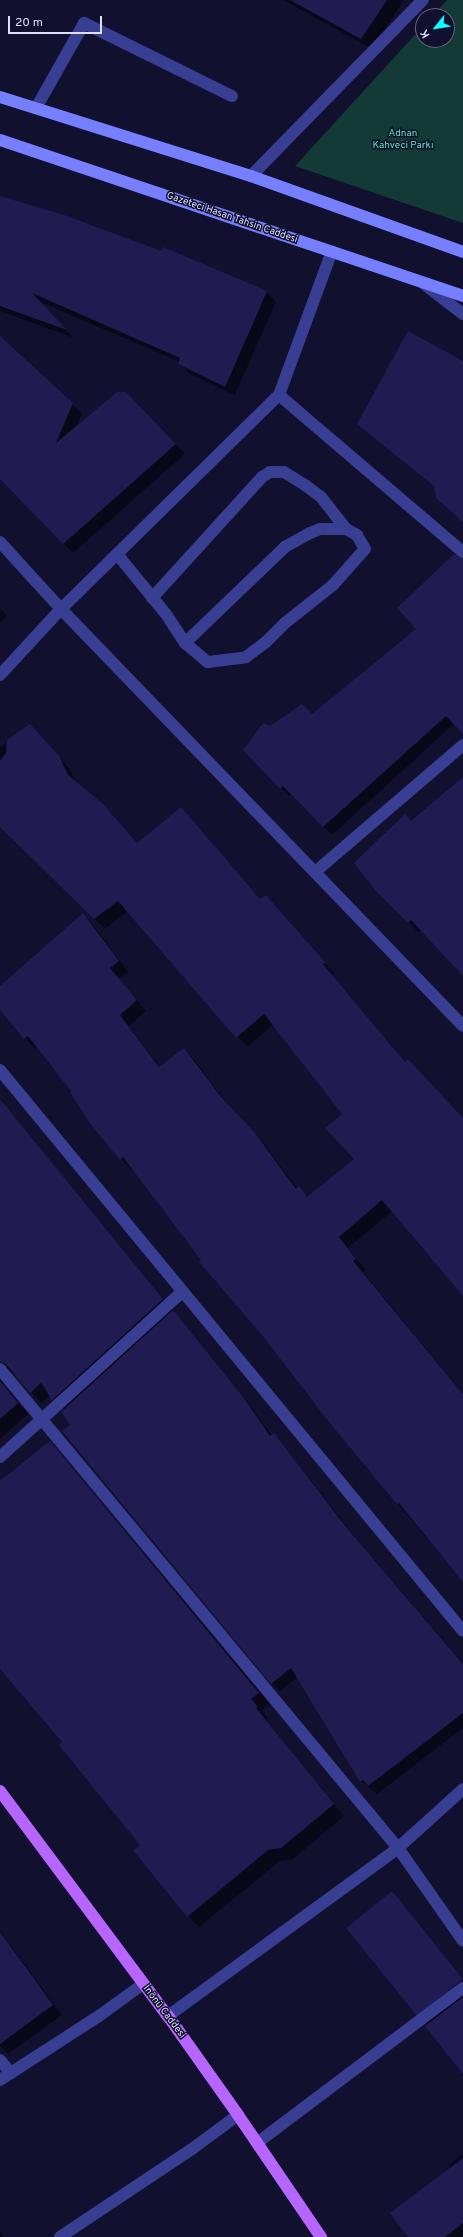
<!DOCTYPE html>
<meta charset="utf-8">
<style>
body{margin:0}
#map{position:relative;width:463px;height:2237px;overflow:hidden;background:#12102f;font-family:Overpass,sans-serif}
div>[style]{position:absolute}
.green>*{inset:0;background:#133a34}
.shadow>*{inset:0;background:#0007}
.building>*{inset:0;background:#201b51;transform-origin:0 0}
.lane>*{height:12px;margin:-6px;padding:0 6px;transform-origin:6px;border-radius:6px;background:#383e91}
.street>*{height:12px;margin:-6px;padding:0 6px;transform-origin:6px;border-radius:6px;background:#383e91}
.secondary>*{height:12px;margin:-6px;padding:0 6px;transform-origin:6px;border-radius:6px;background:#757fff}
.primary>*{height:12px;margin:-6px;padding:0 6px;transform-origin:6px;border-radius:6px;background:#b665ff}
span{translate:-50% -50%;white-space:nowrap;text-align:center;line-height:1.15;-webkit-text-stroke:3px #12102f;paint-order:stroke}
.park-label{font-size:10px;color:#60e9b9}
.street-label{font-size:10px;color:#dedeff}
.north{position:absolute;left:415px;top:8px;width:40px;height:40px;box-sizing:border-box;background:#12102f;border:1px solid #646282;border-radius:50%;rotate:240deg;font-size:11px;font-weight:700;line-height:16px;text-align:center;color:#dedeff}
.north::after{content:'';display:block;margin:auto;width:14px;height:18px;background:#0affff;clip-path:polygon(50% 0,100% 100%,50% 72%,0 100%)}
.scale{position:absolute;left:8px;top:16px;width:94px;height:18px;box-sizing:border-box;border:2px solid #dedeff;border-top:0;padding-left:5px;font-size:12px;line-height:14px;white-space:nowrap;color:#dedeff;-webkit-text-stroke:3px #12102f;paint-order:stroke}
</style>
<div id="map">
<div class="green">
<div style="clip-path:polygon(447px 0,463px 0,463px 223px,295px 166px,423px 26px,423px 40px,447px 40px,447px 16px,432px 16px)"></div>
</div>
<div class="shadow">
<div style="clip-path:polygon(283px 0,404px 0,372px 49px)"></div>
<div style="clip-path:polygon(0 198px,162px 252px,163px 249px,267px 292px,276px 302px,235px 395px,188px 373px,180px 362px,38px 301px,74px 338px,0 311px)"></div>
<div style="clip-path:polygon(0 338px,82px 413px,76px 428px,135px 402px,185px 454px,73px 553px,0 478px)"></div>
<div style="clip-path:polygon(463px 363px,463px 521px,435px 487px,358px 424px)"></div>
<div style="clip-path:polygon(463px 578px,463px 729px,455px 723px,332px 835px,292px 794px,289px 796px,281px 788px,270px 727px,312px 715px,418px 629px)"></div>
<div style="clip-path:polygon(0 608px,7px 616px,0 623px)"></div>
<div style="clip-path:polygon(30px 725px,69px 768px,77px 784px,137px 844px,181px 809px,261px 900px,266px 896px,276px 906px,334px 973px,332px 975px,406px 1063px,463px 1118px,463px 1293px,420px 1246px,392px 1211px,348px 1248px,366px 1270px,363px 1272px,463px 1393px,463px 1581px,398px 1504px,203px 1260px,133px 1168px,131px 1169px,121px 1159px,73px 1091px,38px 1046px,35px 1049px,25px 1038px,0 1009px,0 988px,83px 914px,93px 924px,128px 972px,119px 979px,146px 1011px,129px 1026px,161px 1068px,184px 1049px,194px 1059px,232px 1110px,265px 1145px,298px 1189px,299px 1188px,308px 1197px,355px 1160px,344px 1114px,274px 1024px,247px 1047px,128px 911px,105px 929px,0 825px,0 748px)"></div>
<div style="clip-path:polygon(463px 779px,463px 974px,421px 929px,418px 932px,376px 889px,412px 822px)"></div>
<div style="clip-path:polygon(0 1100px,252px 1407px,272px 1436px,274px 1435px,282px 1443px,354px 1536px,463px 1663px,463px 1728px,377px 1794px,361px 1781px,298px 1677px,280px 1691px,272px 1683px,71px 1425px,64px 1410px,50px 1395px,41px 1403px,15px 1373px,11px 1372px,3px 1378px,4px 1385px,28px 1414px,0 1439px)"></div>
<div style="clip-path:polygon(50px 1442px,270px 1704px,262px 1710px,268px 1719px,266px 1720px,344px 1816px,293px 1859px,280px 1861px,199px 1927px,188px 1916px,141px 1846px,63px 1743px,0 1667px,0 1482px)"></div>
<div style="clip-path:polygon(392px 1892px,463px 1978px,463px 2072px,427px 2025px,416px 2014px)"></div>
<div style="clip-path:polygon(0 1931px,62px 2015px,8px 2054px,0 2046px)"></div>
<div style="clip-path:polygon(463px 2154px,463px 2237px,409px 2237px,451px 2168px,448px 2165px)"></div>
<div style="clip-path:polygon(0 2231px,4px 2237px,0 2237px)"></div>
</div>
<div class="building">
<div style="clip-path:polygon(290px 0,387px 0,361px 39px)"></div>
<div style="clip-path:polygon(0 196px,64px 215px,161px 251px,163px 247px,267px 291px,225px 387px,178px 364px,180px 358px,32px 293px,67px 330px,0 306px)"></div>
<div style="clip-path:polygon(408px 331px,463px 361px,463px 522px,436px 498px,434px 486px,357px 424px)"></div>
<div style="clip-path:polygon(0 336px,73px 403px,56px 443px,117px 392px,126px 392px,176px 444px,63px 544px,0 479px)"></div>
<div style="clip-path:polygon(454px 554px,463px 559px,463px 734px,446px 716px,323px 827px,283px 786px,280px 789px,243px 750px,263px 723px,270px 726px,302px 704px,312px 714px,416px 629px,397px 608px)"></div>
<div style="clip-path:polygon(30px 724px,59px 756px,68px 775px,103px 804px,137px 843px,181px 807px,260px 899px,266px 895px,325px 962px,323px 964px,405px 1062px,408px 1059px,463px 1118px,463px 1296px,382px 1200px,339px 1237px,356px 1259px,353px 1261px,463px 1394px,463px 1582px,399px 1503px,397px 1504px,329px 1422px,262px 1335px,199px 1262px,201px 1260px,123px 1157px,120px 1160px,89px 1122px,70px 1092px,71px 1091px,28px 1036px,24px 1039px,0 1010px,0 986px,83px 913px,119px 961px,110px 968px,137px 1000px,120px 1015px,159px 1067px,184px 1048px,222px 1098px,255px 1133px,296px 1189px,299px 1186px,307px 1197px,354px 1159px,325px 1128px,342px 1114px,264px 1014px,236px 1038px,118px 901px,94px 919px,0 827px,0 761px,6px 753px,7px 740px)"></div>
<div style="clip-path:polygon(463px 777px,463px 976px,411px 920px,408px 923px,375px 890px,354px 863px,405px 814px,411px 821px)"></div>
<div style="clip-path:polygon(0 1099px,163px 1299px,52px 1400px,41px 1383px,30px 1393px,6px 1364px,0 1362px)"></div>
<div style="clip-path:polygon(173px 1310px,244px 1398px,270px 1436px,274px 1433px,346px 1527px,463px 1664px,463px 1713px,368px 1786px,363px 1780px,360px 1782px,291px 1668px,271px 1684px,62px 1431px,70px 1425px,61px 1412px)"></div>
<div style="clip-path:polygon(0 1381px,18px 1403px,0 1419px)"></div>
<div style="clip-path:polygon(50px 1441px,259px 1693px,251px 1699px,258px 1707px,256px 1708px,334px 1804px,281px 1848px,268px 1850px,187px 1917px,133px 1850px,140px 1845px,59px 1745px,62px 1742px,0 1669px,0 1481px)"></div>
<div style="left:392px;top:1891px;width:113px;height:59px;rotate:51deg"></div>
<div style="clip-path:polygon(0 1932px,53px 2005px,0 2044px)"></div>
<div style="clip-path:polygon(463px 1997px,463px 2074px,425px 2026px)"></div>
<div style="clip-path:polygon(463px 2158px,463px 2223px,445px 2237px,408px 2237px,390px 2213px)"></div>
</div>
<div class="lane">
<div style="left:36px;top:108px;width:98px;rotate:-60.5deg"></div>
<div style="left:84px;top:23px;width:165px;rotate:26.3deg"></div>
<div style="left:117px;top:554px;width:77px;rotate:50.8deg"></div>
<div style="left:166px;top:614px;width:35px;rotate:57deg"></div>
<div style="left:185px;top:643px;width:30px;rotate:40deg"></div>
<div style="left:208px;top:662px;width:38px;rotate:-7deg"></div>
<div style="left:246px;top:657px;width:26px;rotate:-37deg"></div>
<div style="left:267px;top:641px;width:25px;rotate:-45deg"></div>
<div style="left:285px;top:623px;width:61px;rotate:-38.4deg"></div>
<div style="left:333px;top:585px;width:48px;rotate:-48.4deg"></div>
<div style="left:365px;top:549px;width:16px;rotate:-120deg"></div>
<div style="left:357px;top:535px;width:13px;rotate:-151deg"></div>
<div style="left:346px;top:529px;width:26px;rotate:180deg"></div>
<div style="left:320px;top:529px;width:11px;rotate:158deg"></div>
<div style="left:310px;top:533px;width:29px;rotate:151deg"></div>
<div style="left:285px;top:547px;width:139px;rotate:136.2deg"></div>
<div style="left:152px;top:598px;width:164px;rotate:-47.7deg"></div>
<div style="left:262px;top:477px;width:9px;rotate:-32deg"></div>
<div style="left:270px;top:472px;width:14px"></div>
<div style="left:284px;top:472px;width:25px;rotate:32deg"></div>
<div style="left:305px;top:485px;width:20px;rotate:37deg"></div>
<div style="left:321px;top:497px;width:41px;rotate:52deg"></div>
</div>
<div class="street">
<div style="left:251px;top:176px;width:246px;rotate:-45.7deg"></div>
<div style="left:424px;top:284px;width:49px;rotate:37.6deg"></div>
<div style="left:279px;top:395px;width:242px;rotate:40.5deg"></div>
<div style="left:0;top:542px;width:91px;rotate:47.7deg"></div>
<div style="left:61px;top:609px;width:579px;rotate:46.05deg"></div>
<div style="left:0;top:675px;width:90px;rotate:-47.3deg"></div>
<div style="left:61px;top:609px;width:305px;rotate:-44.5deg"></div>
<div style="left:279px;top:395px;width:153px;rotate:-69.8deg"></div>
<div style="left:315px;top:872px;width:195px;rotate:-40.6deg"></div>
<div style="left:0;top:1070px;width:727px;rotate:50.47deg"></div>
<div style="left:0;top:1369px;width:623px;rotate:50.28deg"></div>
<div style="left:398px;top:1848px;width:113px;rotate:55deg"></div>
<div style="left:0;top:1457px;width:246px;rotate:-42.2deg"></div>
<div style="left:168px;top:2016px;width:285px;rotate:-36.1deg"></div>
<div style="left:398px;top:1848px;width:88px;rotate:-42.2deg"></div>
<div style="left:0;top:2060px;width:17px;rotate:50deg"></div>
<div style="left:0;top:2080px;width:118px;rotate:-32.9deg"></div>
<div style="left:99px;top:2016px;width:54px;rotate:-36deg"></div>
<div style="left:257px;top:2143px;width:258px;rotate:-37deg"></div>
<div style="left:60px;top:2237px;width:159px;rotate:-33.7deg"></div>
<div style="left:192px;top:2149px;width:57px;rotate:-36.5deg"></div>
</div>
<div class="secondary">
<div style="left:0;top:97px;width:263px;rotate:17.5deg"></div>
<div style="left:251px;top:176px;width:225px;rotate:19.7deg"></div>
<div style="left:0;top:140px;width:489px;rotate:18.6deg"></div>
</div>
<div class="primary">
<div style="left:0;top:1791px;width:281px;rotate:53.3deg"></div>
<div style="left:168px;top:2016px;width:121px;rotate:54.7deg"></div>
<div style="left:238px;top:2115px;width:148px;rotate:55.8deg"></div>
</div>
<div class="park-label">
<span style="left:403px;top:139px">Adnan<br>Kahveci Parkı</span>
</div>
<div class="street-label">
<span style="left:232px;top:218px;rotate:19deg">Gazeteci Hasan Tahsin Caddesi</span>
<span style="left:164px;top:2012px;rotate:53deg">İnönü Caddesi</span>
</div>
<div class="north">K</div>
<div class="scale">20 m</div>
</div>
